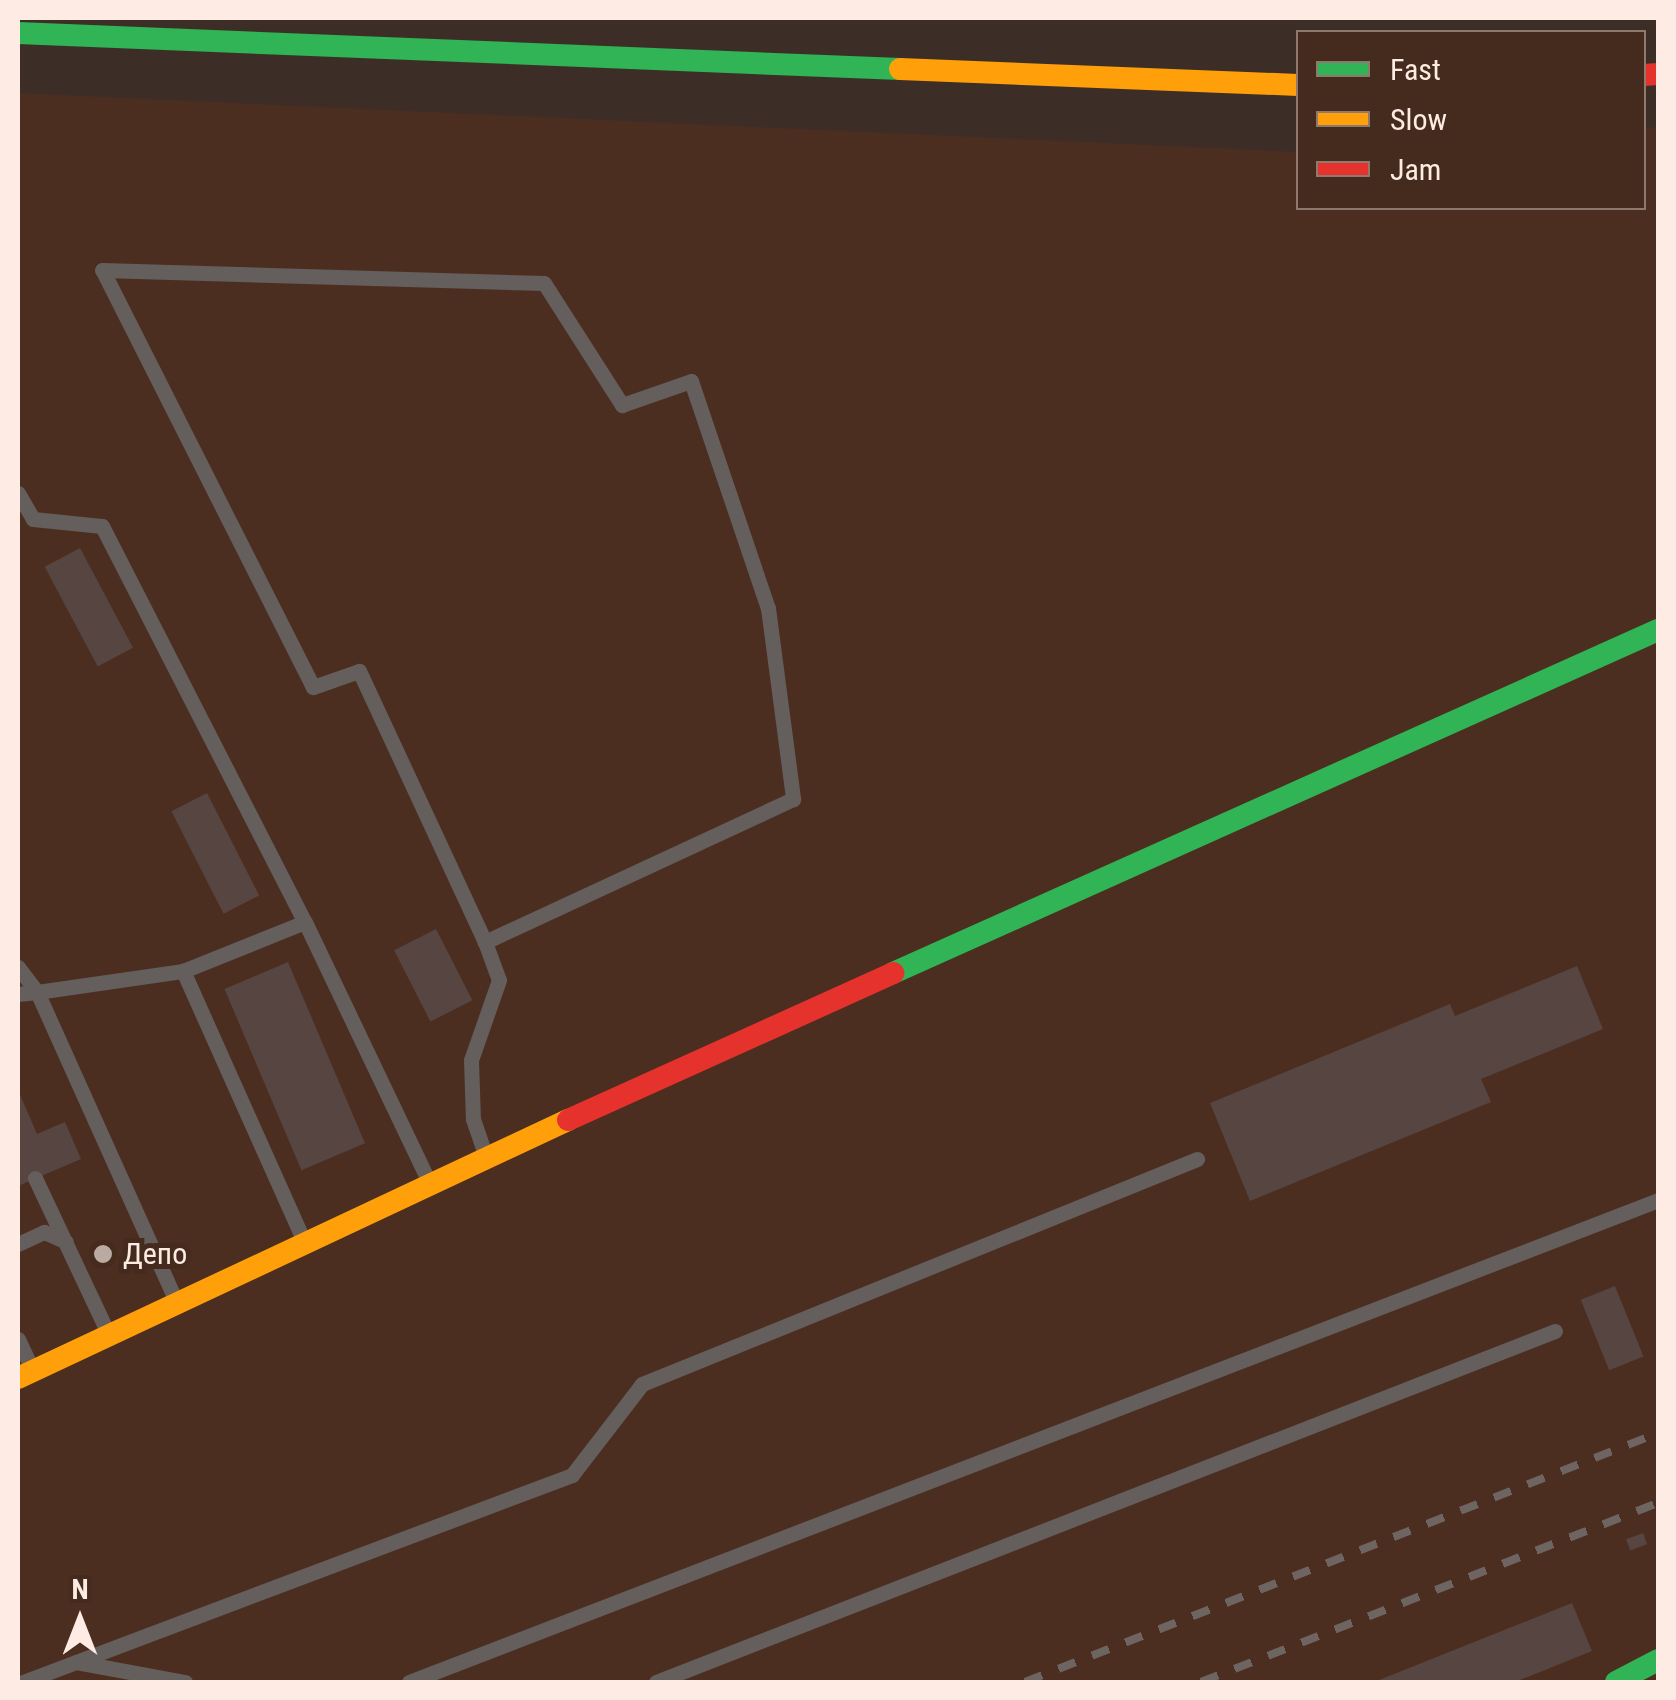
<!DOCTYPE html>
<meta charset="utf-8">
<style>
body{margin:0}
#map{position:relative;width:1676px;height:1700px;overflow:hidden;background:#3c2e27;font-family:"Roboto Condensed",sans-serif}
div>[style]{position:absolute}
.built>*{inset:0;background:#4c2e20}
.building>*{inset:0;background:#564541;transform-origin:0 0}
.lane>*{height:15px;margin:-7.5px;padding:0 7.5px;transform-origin:7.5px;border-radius:7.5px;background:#645e5d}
.fast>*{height:22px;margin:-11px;padding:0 11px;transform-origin:11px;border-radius:11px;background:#30b455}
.slow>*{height:22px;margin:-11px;padding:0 11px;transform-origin:11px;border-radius:11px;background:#ff9f0a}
.jam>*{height:22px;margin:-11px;padding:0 11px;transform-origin:11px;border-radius:11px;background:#e5322d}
.rail>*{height:8px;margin-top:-4px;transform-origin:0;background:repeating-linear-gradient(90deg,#6e6562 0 18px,transparent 0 36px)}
.dots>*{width:28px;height:28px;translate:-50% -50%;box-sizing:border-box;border:5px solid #452b1e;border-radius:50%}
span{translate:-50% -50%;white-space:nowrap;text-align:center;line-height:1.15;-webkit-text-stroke:10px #452b1e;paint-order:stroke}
.poi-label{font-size:30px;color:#feece4}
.left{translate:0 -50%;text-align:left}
.frame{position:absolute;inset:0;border:20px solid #feece4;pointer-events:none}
.legend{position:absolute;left:1296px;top:30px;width:350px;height:180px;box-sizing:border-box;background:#452b1e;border:2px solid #8f786d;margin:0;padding:12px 18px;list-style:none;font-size:30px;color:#feece4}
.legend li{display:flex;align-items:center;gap:20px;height:50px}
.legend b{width:50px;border:2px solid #8f786d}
.north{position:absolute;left:30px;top:1570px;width:100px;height:100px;-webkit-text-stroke:8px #452b1e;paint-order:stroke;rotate:0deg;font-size:28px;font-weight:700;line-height:40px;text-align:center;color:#feece4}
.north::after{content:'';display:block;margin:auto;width:35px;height:45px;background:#feece4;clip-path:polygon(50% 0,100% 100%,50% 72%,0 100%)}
</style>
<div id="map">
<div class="built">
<div style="clip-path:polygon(18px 93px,1298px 152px,1298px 208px,1644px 208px,1644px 128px,1658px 127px,1658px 1682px,18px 1682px)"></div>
</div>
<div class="building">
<div style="left:80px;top:548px;width:113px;height:40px;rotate:62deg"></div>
<div style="left:207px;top:793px;width:115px;height:40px;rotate:63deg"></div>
<div style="left:436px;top:929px;width:80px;height:47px;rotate:63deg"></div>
<div style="left:288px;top:962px;width:197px;height:69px;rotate:67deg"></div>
<div style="clip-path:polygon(1577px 966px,1603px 1029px,1481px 1079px,1491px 1102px,1250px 1201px,1210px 1103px,1450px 1004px,1455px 1016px)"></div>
<div style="clip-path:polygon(18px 1090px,37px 1134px,65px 1122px,81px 1159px,18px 1186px)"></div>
<div style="left:1615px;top:1286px;width:76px;height:37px;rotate:68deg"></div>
<div style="left:1643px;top:1533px;width:12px;height:18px;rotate:70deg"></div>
<div style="clip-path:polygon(1572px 1603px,1592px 1651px,1515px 1682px,1374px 1682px)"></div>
</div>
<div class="lane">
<div style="left:102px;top:270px;width:442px;rotate:1.7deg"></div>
<div style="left:544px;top:283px;width:145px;rotate:57.4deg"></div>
<div style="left:622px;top:405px;width:73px;rotate:-19.2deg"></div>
<div style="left:691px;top:381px;width:240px;rotate:71.3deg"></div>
<div style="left:768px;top:608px;width:193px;rotate:82.5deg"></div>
<div style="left:793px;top:799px;width:340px;rotate:155.1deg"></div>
<div style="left:485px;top:942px;width:299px;rotate:-114.9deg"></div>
<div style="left:359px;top:671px;width:49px;rotate:160.8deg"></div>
<div style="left:313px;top:687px;width:467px;rotate:-116.8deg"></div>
<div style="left:18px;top:493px;width:30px;rotate:60deg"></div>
<div style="left:33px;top:519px;width:69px;rotate:5.8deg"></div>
<div style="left:102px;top:526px;width:445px;rotate:62.9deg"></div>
<div style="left:305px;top:922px;width:286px;rotate:64.5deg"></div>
<div style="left:485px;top:942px;width:40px;rotate:69.8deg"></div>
<div style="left:499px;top:980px;width:85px;rotate:109.3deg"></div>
<div style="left:471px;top:1060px;width:59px;rotate:88.1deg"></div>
<div style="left:473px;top:1119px;width:40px;rotate:71.1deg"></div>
<div style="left:18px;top:967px;width:31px;rotate:53deg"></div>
<div style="left:37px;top:992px;width:19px;rotate:174deg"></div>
<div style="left:35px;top:1178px;width:169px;rotate:64.8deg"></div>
<div style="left:303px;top:1239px;width:294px;rotate:-114.1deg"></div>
<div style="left:183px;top:971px;width:131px;rotate:-21.9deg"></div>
<div style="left:18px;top:1244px;width:29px;rotate:-25deg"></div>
<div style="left:44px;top:1232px;width:24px;rotate:24deg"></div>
<div style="left:176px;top:1301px;width:339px;rotate:-114.2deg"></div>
<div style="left:37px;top:992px;width:148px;rotate:-8.2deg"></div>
<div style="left:18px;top:1339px;width:31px;rotate:65deg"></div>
<div style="left:76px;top:1662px;width:111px;rotate:10.4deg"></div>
<div style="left:23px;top:1682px;width:587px;rotate:-20.66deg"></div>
<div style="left:572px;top:1475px;width:115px;rotate:-52.4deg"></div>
<div style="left:642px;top:1384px;width:599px;rotate:-22.07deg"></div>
<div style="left:409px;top:1682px;width:1339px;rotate:-21.1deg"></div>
<div style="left:656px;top:1682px;width:965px;rotate:-21.33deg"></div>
</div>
<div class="fast">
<div style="left:18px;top:33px;width:883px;rotate:2.34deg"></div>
<div style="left:893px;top:973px;width:838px;rotate:-24.15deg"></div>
<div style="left:1616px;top:1682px;width:47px;rotate:-27.6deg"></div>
</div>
<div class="slow">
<div style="left:900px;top:69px;width:398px;rotate:2.3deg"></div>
<div style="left:18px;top:1378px;width:608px;rotate:-25.13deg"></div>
</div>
<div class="jam">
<div style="left:1644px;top:75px;width:14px;rotate:-4deg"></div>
<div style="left:568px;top:1120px;width:357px;rotate:-24.3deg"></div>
</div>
<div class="rail">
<div style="left:1025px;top:1682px;width:680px;rotate:-21.47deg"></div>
<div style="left:1201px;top:1682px;width:491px;rotate:-21.4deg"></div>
</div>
<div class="dots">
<div style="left:103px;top:1254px;background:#baaaa2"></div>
</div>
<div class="poi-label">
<span class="left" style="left:123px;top:1254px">Депо</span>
</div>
<div class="frame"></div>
<ul class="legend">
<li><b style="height:12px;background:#30b455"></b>Fast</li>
<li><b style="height:12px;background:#ff9f0a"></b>Slow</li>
<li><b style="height:12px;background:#e5322d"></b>Jam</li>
</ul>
<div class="north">N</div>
</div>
